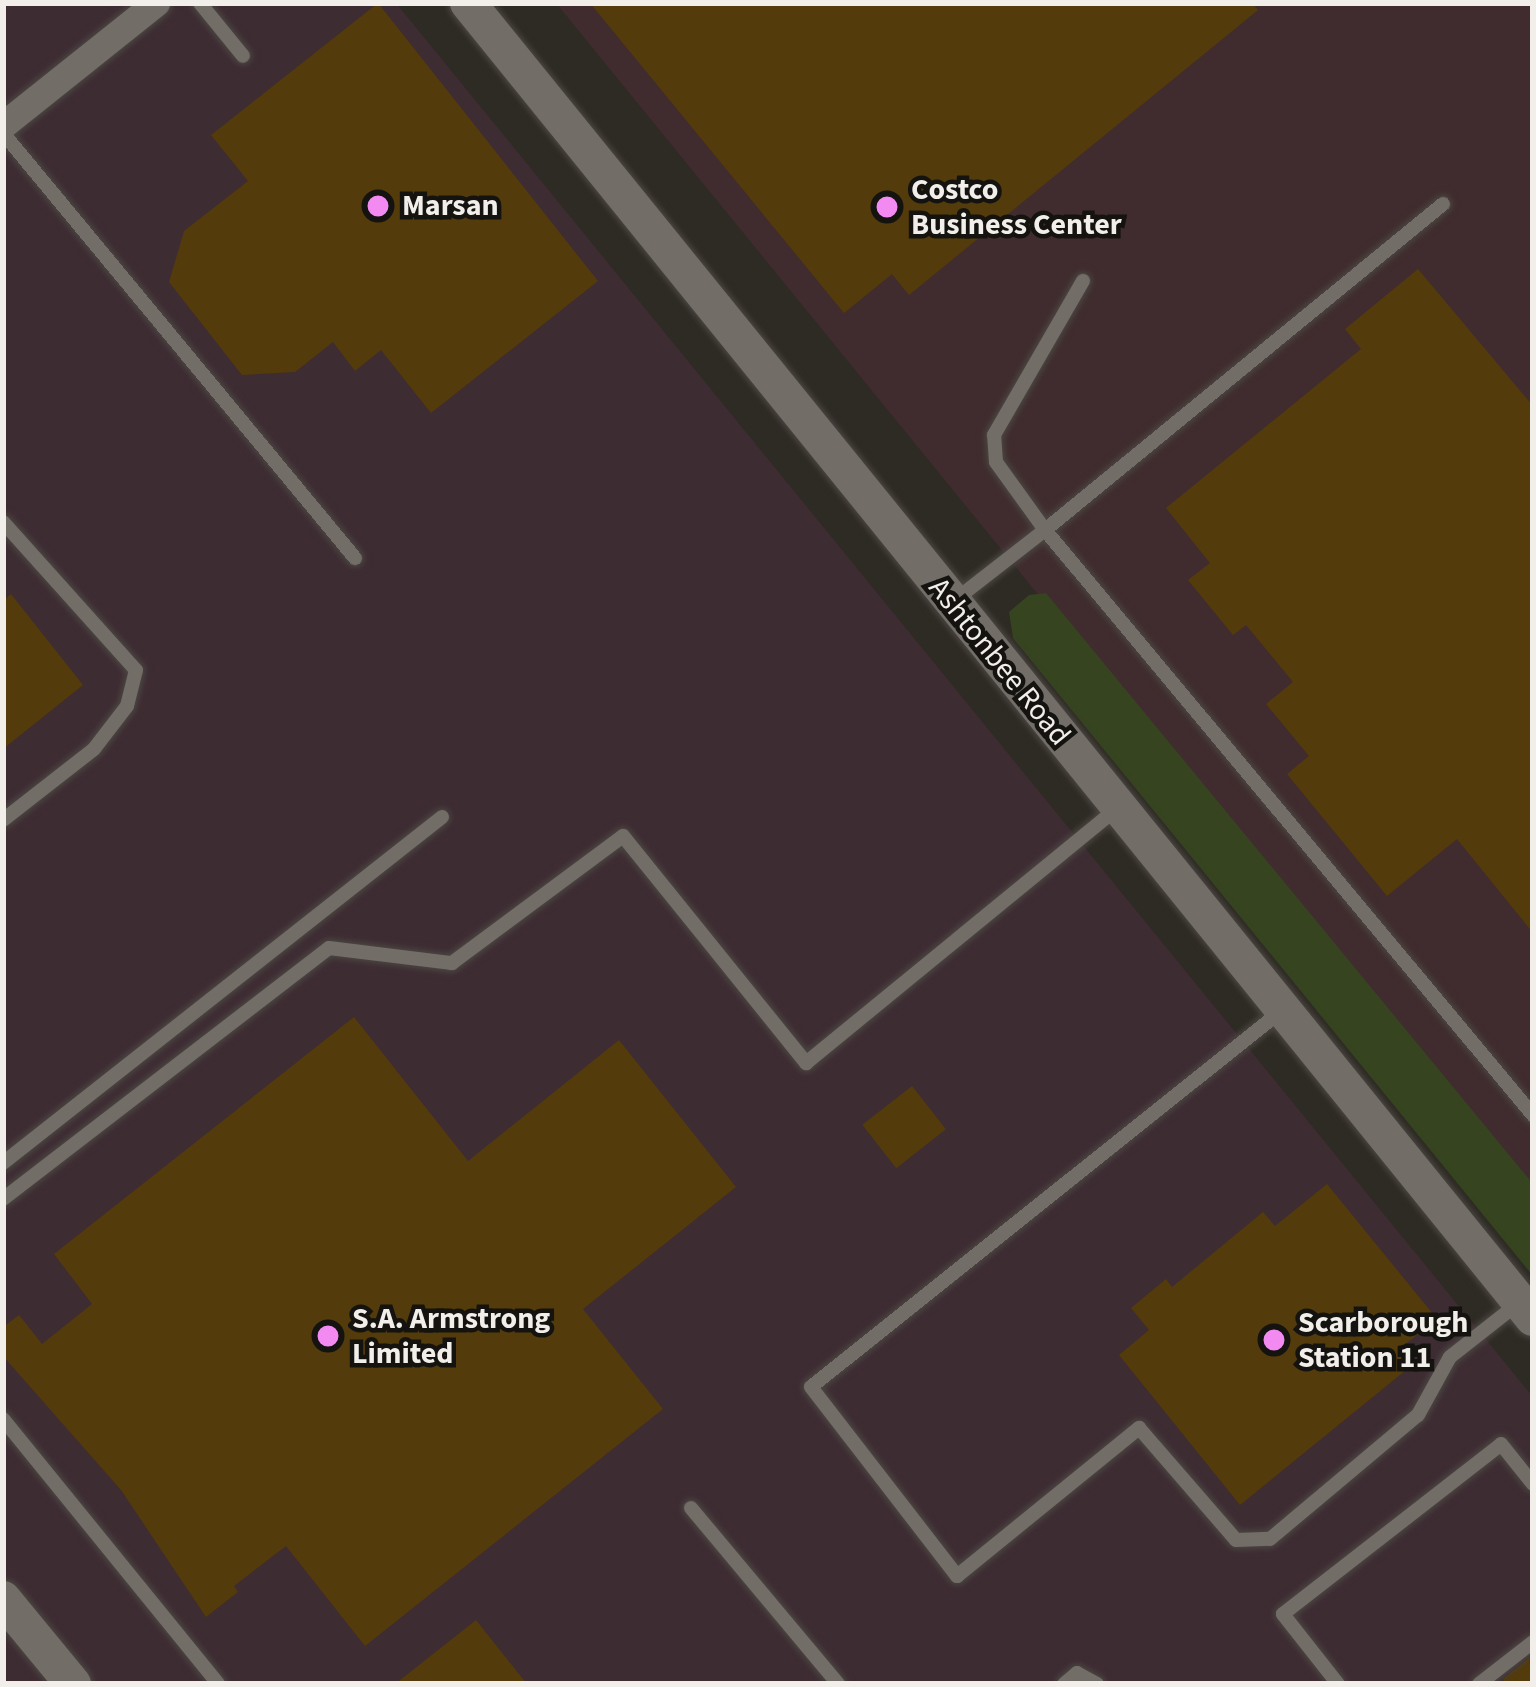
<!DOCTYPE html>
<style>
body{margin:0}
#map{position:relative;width:1536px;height:1687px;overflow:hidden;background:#2e2a24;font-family:"Source Sans 3",sans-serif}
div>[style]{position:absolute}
.commercial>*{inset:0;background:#402c2e}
.industrial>*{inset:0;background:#3e2c33}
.green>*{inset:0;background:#364420}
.building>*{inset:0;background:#533b0b;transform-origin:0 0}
.roads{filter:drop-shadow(0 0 3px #4b4742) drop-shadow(0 0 3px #4b4742)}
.service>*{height:14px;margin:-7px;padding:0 7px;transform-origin:7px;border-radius:7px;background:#726e67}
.minor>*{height:27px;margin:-13.5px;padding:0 13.5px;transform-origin:13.5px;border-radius:13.5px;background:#726e67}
.tertiary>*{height:36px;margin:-18px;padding:0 18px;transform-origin:18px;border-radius:18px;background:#726e67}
.dots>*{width:33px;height:33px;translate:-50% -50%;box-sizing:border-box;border:6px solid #141310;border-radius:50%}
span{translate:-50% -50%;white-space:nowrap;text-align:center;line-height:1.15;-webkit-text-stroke:9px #141310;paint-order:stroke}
.poi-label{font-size:30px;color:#f2efeb;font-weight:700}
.left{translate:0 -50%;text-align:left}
.street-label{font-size:30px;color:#f2efeb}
.frame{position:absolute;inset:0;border:6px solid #f2efeb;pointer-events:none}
</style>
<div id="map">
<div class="commercial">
<div style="clip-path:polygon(556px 3px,1533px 3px,1533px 1202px,970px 511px)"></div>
</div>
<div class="industrial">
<div style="clip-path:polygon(3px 3px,396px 3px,1533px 1397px,1533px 1684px,3px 1684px)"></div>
</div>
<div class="green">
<div style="clip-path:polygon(1046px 593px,1533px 1184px,1533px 1276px,1013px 638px,1009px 612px,1029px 595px)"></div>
</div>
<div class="building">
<div style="clip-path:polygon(378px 3px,598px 281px,431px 413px,381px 350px,355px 371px,333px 342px,295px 372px,242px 375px,169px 282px,184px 231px,248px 181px,211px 135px)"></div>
<div style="clip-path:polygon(590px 3px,1252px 3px,1258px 10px,909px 295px,892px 274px,844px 313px)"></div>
<div style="clip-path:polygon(1418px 269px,1533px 406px,1533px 933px,1457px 839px,1387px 896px,1287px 774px,1309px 756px,1266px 704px,1293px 682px,1246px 625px,1233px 635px,1188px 580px,1210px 563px,1166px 508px,1361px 349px,1345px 329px)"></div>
<div style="clip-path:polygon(11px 594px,83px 685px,3px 749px,3px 601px)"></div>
<div style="clip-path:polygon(354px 1017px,468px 1161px,619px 1040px,736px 1187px,583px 1309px,663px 1409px,365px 1646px,286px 1546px,234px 1586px,238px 1592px,206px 1617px,121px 1490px,3px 1356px,3px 1327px,19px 1315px,42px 1344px,92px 1304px,54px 1254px)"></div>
<div style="left:912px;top:1086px;width:55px;height:63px;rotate:52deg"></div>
<div style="clip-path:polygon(1327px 1184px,1437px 1319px,1398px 1350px,1411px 1366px,1240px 1505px,1119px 1355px,1149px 1330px,1131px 1308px,1166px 1279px,1172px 1287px,1263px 1212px,1275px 1226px)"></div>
<div style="clip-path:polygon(476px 1620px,527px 1684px,395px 1684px)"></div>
<div style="clip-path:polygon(1529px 1658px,1533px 1684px,1507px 1684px,1503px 1679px)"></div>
</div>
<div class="roads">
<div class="service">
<div style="left:200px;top:3px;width:68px;rotate:50.9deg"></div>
<div style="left:3px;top:133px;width:552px;rotate:50.37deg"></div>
<div style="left:1443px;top:204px;width:514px;rotate:140.68deg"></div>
<div style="left:1045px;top:530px;width:762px;rotate:50.17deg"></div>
<div style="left:3px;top:522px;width:199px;rotate:48.1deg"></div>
<div style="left:136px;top:670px;width:37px;rotate:104deg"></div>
<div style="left:127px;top:706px;width:54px;rotate:127.5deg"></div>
<div style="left:94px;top:749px;width:115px;rotate:142deg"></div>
<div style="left:955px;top:600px;width:114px;rotate:-37.9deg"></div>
<div style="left:1045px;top:530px;width:84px;rotate:-125.8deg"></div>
<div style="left:996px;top:462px;width:27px;rotate:-94deg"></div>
<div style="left:994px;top:435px;width:178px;rotate:-60deg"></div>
<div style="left:1280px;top:1012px;width:600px;rotate:141.36deg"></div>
<div style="left:811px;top:1387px;width:239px;rotate:52.3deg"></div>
<div style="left:957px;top:1576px;width:235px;rotate:-39.1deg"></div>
<div style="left:1139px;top:1428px;width:148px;rotate:49.1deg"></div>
<div style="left:1236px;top:1540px;width:34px;rotate:-2deg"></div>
<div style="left:1270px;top:1539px;width:193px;rotate:-40deg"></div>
<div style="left:1418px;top:1415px;width:66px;rotate:-61.1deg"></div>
<div style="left:1450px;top:1357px;width:89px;rotate:-38.2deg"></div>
<div style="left:3px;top:1163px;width:559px;rotate:-38.24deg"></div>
<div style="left:3px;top:1199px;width:411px;rotate:-37.6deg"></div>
<div style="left:329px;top:948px;width:124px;rotate:7deg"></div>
<div style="left:452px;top:963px;width:213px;rotate:-36.6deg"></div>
<div style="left:623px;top:836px;width:292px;rotate:51.1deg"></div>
<div style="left:806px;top:1063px;width:403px;rotate:-39.3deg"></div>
<div style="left:3px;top:1419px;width:341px;rotate:50.9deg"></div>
<div style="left:691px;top:1508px;width:229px;rotate:50.1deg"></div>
<div style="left:1064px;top:1684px;width:17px;rotate:-40deg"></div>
<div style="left:1077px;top:1673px;width:23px;rotate:29deg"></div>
<div style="left:1338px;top:1684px;width:89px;rotate:-128.2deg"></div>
<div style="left:1283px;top:1614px;width:276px;rotate:-37.9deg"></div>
<div style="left:1501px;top:1444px;width:51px;rotate:51.3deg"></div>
<div style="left:1479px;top:1684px;width:68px;rotate:-37.9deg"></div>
</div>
<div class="minor">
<div style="left:3px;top:125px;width:196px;rotate:-38.6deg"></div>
</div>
<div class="tertiary">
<div style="left:468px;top:3px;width:1692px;rotate:51deg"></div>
<div style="left:3px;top:1599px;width:110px;rotate:50.5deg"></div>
</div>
</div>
<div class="dots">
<div style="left:378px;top:206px;background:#f38af1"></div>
<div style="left:887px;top:207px;background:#f38af1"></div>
<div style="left:328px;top:1336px;background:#f38af1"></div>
<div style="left:1274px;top:1340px;background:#f38af1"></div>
</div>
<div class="poi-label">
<span class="left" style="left:911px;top:207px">Costco<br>Business Center</span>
<span class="left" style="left:402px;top:206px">Marsan</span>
<span class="left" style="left:352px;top:1336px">S.A. Armstrong<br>Limited</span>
<span class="left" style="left:1298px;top:1340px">Scarborough<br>Station 11</span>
</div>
<div class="street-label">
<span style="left:999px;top:662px;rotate:51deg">Ashtonbee Road</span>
</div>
<div class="frame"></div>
</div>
